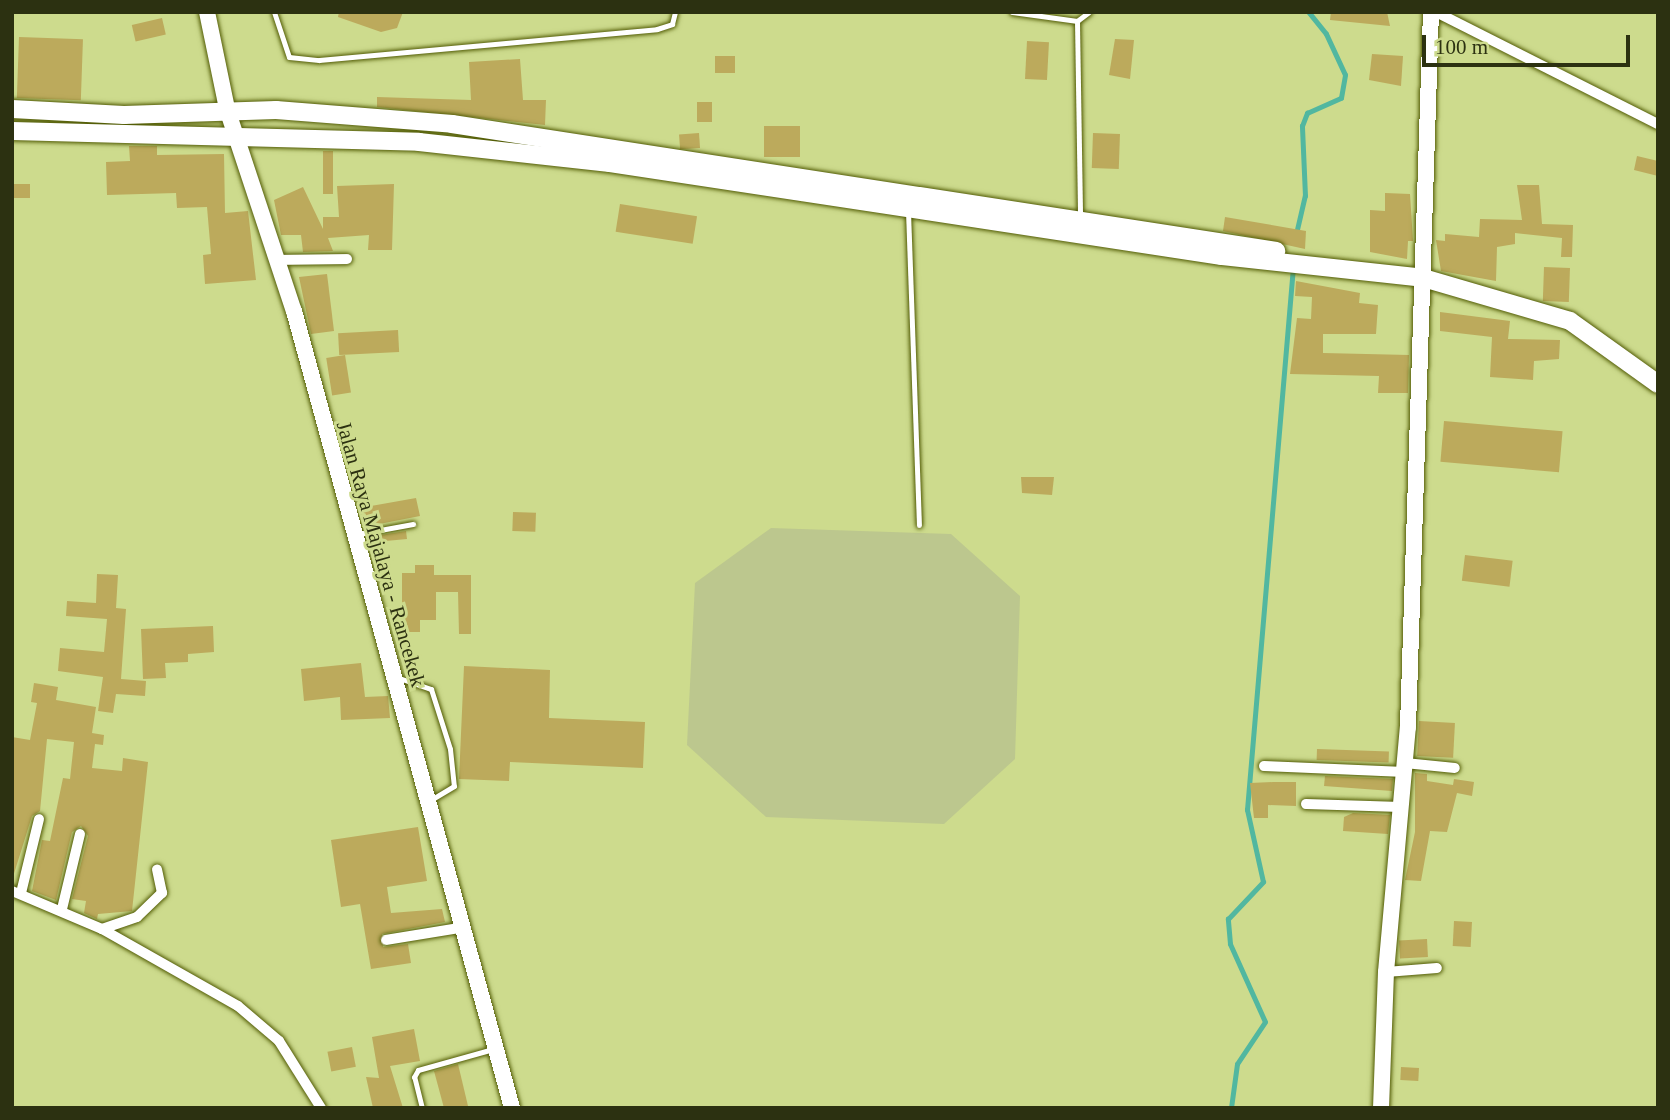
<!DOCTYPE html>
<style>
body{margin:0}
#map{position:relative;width:1670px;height:1120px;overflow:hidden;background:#cddb8d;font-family:"Times New Roman",serif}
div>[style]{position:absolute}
.green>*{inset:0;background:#bcc78e}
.stream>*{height:4.5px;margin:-2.25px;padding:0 2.25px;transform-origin:2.25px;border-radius:2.25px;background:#51b7a0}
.building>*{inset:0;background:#bcaa5c;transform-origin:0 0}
.roads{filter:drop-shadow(0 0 2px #525c05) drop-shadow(0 0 2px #525c05)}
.lane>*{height:5px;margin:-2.5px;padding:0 2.5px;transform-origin:2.5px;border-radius:2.5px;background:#fff}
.street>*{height:10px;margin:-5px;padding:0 5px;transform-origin:5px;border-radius:5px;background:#fff}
.secondary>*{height:16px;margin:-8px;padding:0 8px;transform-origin:8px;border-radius:8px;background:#fff}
.primary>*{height:18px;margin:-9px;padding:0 9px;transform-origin:9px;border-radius:9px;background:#fff}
span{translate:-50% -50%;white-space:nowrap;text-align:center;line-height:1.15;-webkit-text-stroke:6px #cddb8d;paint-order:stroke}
.street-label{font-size:21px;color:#2c3111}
.frame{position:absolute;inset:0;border:14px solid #2c3111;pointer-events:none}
.scale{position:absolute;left:1422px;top:35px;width:208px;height:32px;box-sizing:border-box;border:4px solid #2c3111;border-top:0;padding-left:9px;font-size:21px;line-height:24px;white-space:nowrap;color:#2c3111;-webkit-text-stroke:5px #cddb8d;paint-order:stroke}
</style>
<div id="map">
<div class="green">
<div style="clip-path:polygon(771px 528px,951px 534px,1020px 596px,1015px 759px,944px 824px,766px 817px,687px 745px,695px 583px)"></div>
</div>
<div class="stream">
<div style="left:1296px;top:234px;width:39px;rotate:-77deg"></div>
<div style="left:1305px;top:196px;width:70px;rotate:-92.5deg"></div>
<div style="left:1302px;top:126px;width:14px;rotate:-69deg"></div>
<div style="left:1307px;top:113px;width:37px;rotate:-24deg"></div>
<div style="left:1341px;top:98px;width:23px;rotate:-80deg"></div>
<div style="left:1345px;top:75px;width:45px;rotate:-114.9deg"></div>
<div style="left:1326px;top:34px;width:28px;rotate:-129deg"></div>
<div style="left:1231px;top:1108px;width:44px;rotate:-82.2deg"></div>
<div style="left:1237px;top:1064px;width:50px;rotate:-56.3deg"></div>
<div style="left:1265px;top:1022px;width:85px;rotate:-114.2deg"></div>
<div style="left:1230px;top:944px;width:25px;rotate:-95deg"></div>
<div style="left:1228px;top:919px;width:51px;rotate:-46.6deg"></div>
<div style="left:1263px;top:882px;width:74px;rotate:-102.5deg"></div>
<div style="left:1247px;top:810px;width:545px;rotate:-85.16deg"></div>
</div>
<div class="building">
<div style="clip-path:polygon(339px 12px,403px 12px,397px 28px,381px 32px,338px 17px)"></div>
<div style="clip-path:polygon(1331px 12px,1387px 12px,1390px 26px,1330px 20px)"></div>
<div style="left:162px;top:18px;width:17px;height:31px;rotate:77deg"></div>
<div style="left:19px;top:37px;width:64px;height:61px;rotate:2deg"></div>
<div style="clip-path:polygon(1115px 39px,1134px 40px,1130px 79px,1109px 75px)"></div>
<div style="left:1027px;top:41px;width:22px;height:38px;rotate:3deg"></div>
<div style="clip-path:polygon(1372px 54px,1403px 56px,1401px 86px,1369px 80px)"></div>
<div style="left:715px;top:56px;width:20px;height:17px"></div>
<div style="clip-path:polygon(520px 59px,523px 100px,546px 100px,545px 125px,377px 107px,377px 97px,471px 100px,469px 62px)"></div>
<div style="left:697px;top:102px;width:15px;height:20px"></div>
<div style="left:764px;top:126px;width:36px;height:31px"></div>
<div style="left:699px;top:133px;width:15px;height:20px;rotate:86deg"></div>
<div style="left:1093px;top:133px;width:27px;height:35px;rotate:2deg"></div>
<div style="clip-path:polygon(129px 146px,157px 146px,157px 155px,224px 154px,225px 213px,248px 211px,256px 280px,205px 284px,203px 255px,211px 254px,207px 207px,177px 208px,176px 193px,107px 195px,106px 162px,130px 161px)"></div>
<div style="left:323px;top:151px;width:10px;height:43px"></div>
<div style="clip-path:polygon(1637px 156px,1658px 161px,1658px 176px,1634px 170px)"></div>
<div style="left:12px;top:184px;width:18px;height:14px"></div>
<div style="clip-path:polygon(394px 184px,392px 250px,368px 250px,369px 235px,328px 238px,333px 251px,303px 252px,301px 235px,281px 235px,274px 200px,303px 187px,323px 229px,323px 217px,339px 217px,337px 186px)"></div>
<div style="clip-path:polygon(1517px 185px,1539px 185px,1542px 224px,1573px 225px,1572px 257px,1561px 257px,1562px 238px,1515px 233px,1515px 244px,1497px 247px,1496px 281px,1441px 271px,1436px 240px,1445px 241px,1445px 234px,1479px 237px,1480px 219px,1522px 220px)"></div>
<div style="clip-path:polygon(1385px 193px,1410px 194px,1413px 241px,1408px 241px,1407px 259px,1370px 252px,1370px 210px,1385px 211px)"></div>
<div style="left:620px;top:204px;width:78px;height:28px;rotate:9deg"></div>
<div style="clip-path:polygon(1225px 217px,1306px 231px,1305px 249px,1223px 231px)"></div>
<div style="left:1544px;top:267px;width:26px;height:34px;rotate:2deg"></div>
<div style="clip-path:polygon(327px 274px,334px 331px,311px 334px,299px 277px)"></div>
<div style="clip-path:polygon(1296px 281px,1360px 293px,1359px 303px,1378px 305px,1376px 334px,1323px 334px,1323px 353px,1409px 355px,1408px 393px,1378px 393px,1379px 376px,1290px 374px,1297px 318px,1311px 319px,1312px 297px,1295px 296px)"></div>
<div style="clip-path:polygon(1440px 312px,1510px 321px,1508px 339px,1560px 340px,1559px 359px,1534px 361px,1533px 380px,1490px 377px,1492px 337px,1440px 331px)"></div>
<div style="left:398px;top:330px;width:22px;height:60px;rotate:87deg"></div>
<div style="left:345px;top:355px;width:38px;height:19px;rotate:81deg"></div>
<div style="left:1444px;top:421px;width:119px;height:41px;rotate:5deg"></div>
<div style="clip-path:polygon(1021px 477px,1054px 477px,1052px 495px,1022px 493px)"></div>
<div style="clip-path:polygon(368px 494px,371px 506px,416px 498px,420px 516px,369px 526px,357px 496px)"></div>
<div style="left:513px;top:512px;width:23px;height:19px;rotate:2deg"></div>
<div style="clip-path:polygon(406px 531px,407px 539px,375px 542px,374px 536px)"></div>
<div style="left:1465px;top:555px;width:48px;height:26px;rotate:7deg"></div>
<div style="clip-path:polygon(415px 565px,434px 565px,434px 575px,471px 575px,471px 634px,459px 634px,458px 592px,436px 592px,436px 620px,420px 620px,420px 632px,402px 632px,402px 573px,415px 573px)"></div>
<div style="clip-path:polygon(97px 574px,118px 575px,116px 608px,126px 609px,121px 679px,146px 681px,145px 696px,116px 694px,113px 713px,98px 711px,103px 677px,58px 671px,60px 648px,104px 652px,107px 619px,66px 616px,67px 601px,96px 603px)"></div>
<div style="clip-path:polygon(213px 626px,214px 652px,188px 654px,188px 662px,165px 663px,166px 678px,143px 679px,141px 629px)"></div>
<div style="clip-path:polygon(361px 663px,365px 697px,388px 696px,390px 718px,341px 720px,340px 697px,304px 701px,301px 669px)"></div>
<div style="clip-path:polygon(464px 666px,550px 670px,549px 718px,645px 722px,643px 768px,510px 762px,509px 781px,459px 779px)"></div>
<div style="clip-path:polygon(34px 683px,58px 687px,56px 700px,96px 707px,92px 733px,104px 735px,103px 745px,95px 744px,92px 768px,122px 771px,123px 758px,148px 762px,132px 911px,98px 914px,97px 919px,84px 913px,86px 901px,72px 899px,88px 836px,81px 826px,72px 832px,56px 900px,32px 891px,42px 840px,50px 841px,63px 778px,70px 779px,74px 742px,47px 739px,40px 811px,32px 816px,12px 880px,12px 737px,30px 740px,37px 703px,31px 702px)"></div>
<div style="left:1419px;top:721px;width:36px;height:35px;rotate:3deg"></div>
<div style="left:1317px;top:749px;width:72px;height:11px;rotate:2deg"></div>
<div style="clip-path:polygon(1415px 773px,1427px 774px,1427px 781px,1453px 785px,1454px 779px,1474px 782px,1472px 796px,1457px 793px,1447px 832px,1430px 831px,1421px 881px,1405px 880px,1415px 832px)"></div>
<div style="clip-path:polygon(1325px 776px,1393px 779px,1392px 791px,1324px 786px)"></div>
<div style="clip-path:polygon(1273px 782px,1296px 782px,1296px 806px,1268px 805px,1268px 818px,1254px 818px,1250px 783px)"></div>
<div style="clip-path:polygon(1353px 813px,1390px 815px,1388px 834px,1343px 831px,1344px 817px)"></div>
<div style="clip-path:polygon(418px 827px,427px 881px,387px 887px,391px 913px,442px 909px,445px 922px,382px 934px,383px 947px,408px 944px,411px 963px,371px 969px,360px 904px,341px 907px,331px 840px)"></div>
<div style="left:1454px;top:921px;width:18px;height:25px;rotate:3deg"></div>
<div style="left:1427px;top:939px;width:18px;height:28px;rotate:87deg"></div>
<div style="clip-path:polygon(414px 1029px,420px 1061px,390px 1066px,403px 1108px,373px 1108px,366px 1077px,379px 1078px,372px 1037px)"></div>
<div style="left:352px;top:1047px;width:20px;height:25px;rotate:79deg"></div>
<div style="clip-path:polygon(458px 1064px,468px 1106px,444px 1108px,434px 1071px)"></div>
<div style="left:1401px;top:1067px;width:18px;height:13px;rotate:3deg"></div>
</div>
<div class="roads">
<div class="lane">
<div style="left:274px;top:12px;width:47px;rotate:71.6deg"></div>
<div style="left:289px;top:57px;width:30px;rotate:6deg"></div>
<div style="left:319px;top:60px;width:339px;rotate:-5.2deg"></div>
<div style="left:657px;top:29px;width:16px;rotate:-18deg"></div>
<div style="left:672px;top:24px;width:12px;rotate:-76deg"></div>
<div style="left:1012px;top:12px;width:66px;rotate:7.9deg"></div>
<div style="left:1077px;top:21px;width:15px;rotate:-37deg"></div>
<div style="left:1077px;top:21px;width:196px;rotate:89.1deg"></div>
<div style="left:908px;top:211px;width:314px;rotate:88deg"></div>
<div style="left:358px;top:534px;width:56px;rotate:-10.3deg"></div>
<div style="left:399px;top:678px;width:34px;rotate:19deg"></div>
<div style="left:431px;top:689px;width:63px;rotate:72.4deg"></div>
<div style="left:450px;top:749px;width:37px;rotate:84deg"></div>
<div style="left:454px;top:786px;width:27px;rotate:149deg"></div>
<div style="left:422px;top:1108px;width:32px;rotate:-104deg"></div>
<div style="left:414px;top:1077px;width:8px;rotate:-60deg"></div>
<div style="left:418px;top:1070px;width:78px;rotate:-15.6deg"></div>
</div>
<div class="street">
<div style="left:1436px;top:12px;width:249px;rotate:26.8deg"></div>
<div style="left:276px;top:260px;width:71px;rotate:-0.8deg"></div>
<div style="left:1405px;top:763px;width:50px;rotate:5.7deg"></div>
<div style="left:1264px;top:766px;width:141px;rotate:2.4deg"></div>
<div style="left:1306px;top:804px;width:95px;rotate:1.8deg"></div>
<div style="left:12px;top:891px;width:98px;rotate:22.9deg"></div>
<div style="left:102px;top:929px;width:156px;rotate:29.5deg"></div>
<div style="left:238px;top:1006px;width:54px;rotate:40.5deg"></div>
<div style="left:279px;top:1041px;width:79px;rotate:57.9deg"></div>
<div style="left:21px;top:893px;width:76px;rotate:-76.3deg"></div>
<div style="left:62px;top:909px;width:77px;rotate:-76.5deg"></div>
<div style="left:102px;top:929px;width:37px;rotate:-19deg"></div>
<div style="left:137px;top:917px;width:35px;rotate:-44deg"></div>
<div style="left:162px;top:893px;width:24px;rotate:-102deg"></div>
<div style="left:386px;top:940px;width:80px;rotate:-9.3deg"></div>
<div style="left:1386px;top:972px;width:51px;rotate:-4.5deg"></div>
</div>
<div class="secondary">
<div style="left:207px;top:12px;width:99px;rotate:78.3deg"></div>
<div style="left:227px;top:109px;width:213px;rotate:71.7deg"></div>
<div style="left:294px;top:311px;width:826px;rotate:74.7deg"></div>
<div style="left:1381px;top:1108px;width:136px;rotate:-87.9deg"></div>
<div style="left:1386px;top:972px;width:246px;rotate:-84.9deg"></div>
<div style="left:1408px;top:727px;width:715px;rotate:-88.16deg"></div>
</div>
<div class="primary">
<div style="left:12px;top:109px;width:112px;rotate:3.1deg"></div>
<div style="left:124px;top:115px;width:152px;rotate:-1.9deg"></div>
<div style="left:276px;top:110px;width:177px;rotate:4.5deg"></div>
<div style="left:452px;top:124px;width:834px;rotate:8.76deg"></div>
<div style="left:12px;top:131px;width:407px;rotate:1.5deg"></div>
<div style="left:419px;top:142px;width:192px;rotate:6.3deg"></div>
<div style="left:610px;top:163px;width:619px;rotate:8.64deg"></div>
<div style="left:1222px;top:256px;width:202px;rotate:6.2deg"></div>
<div style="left:1423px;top:278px;width:153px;rotate:16.3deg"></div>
<div style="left:1570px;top:321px;width:108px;rotate:35.6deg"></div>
</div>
</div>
<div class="street-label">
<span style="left:381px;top:554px;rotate:74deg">Jalan Raya Majalaya - Rancekek</span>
</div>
<div class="frame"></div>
<div class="scale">100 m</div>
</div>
